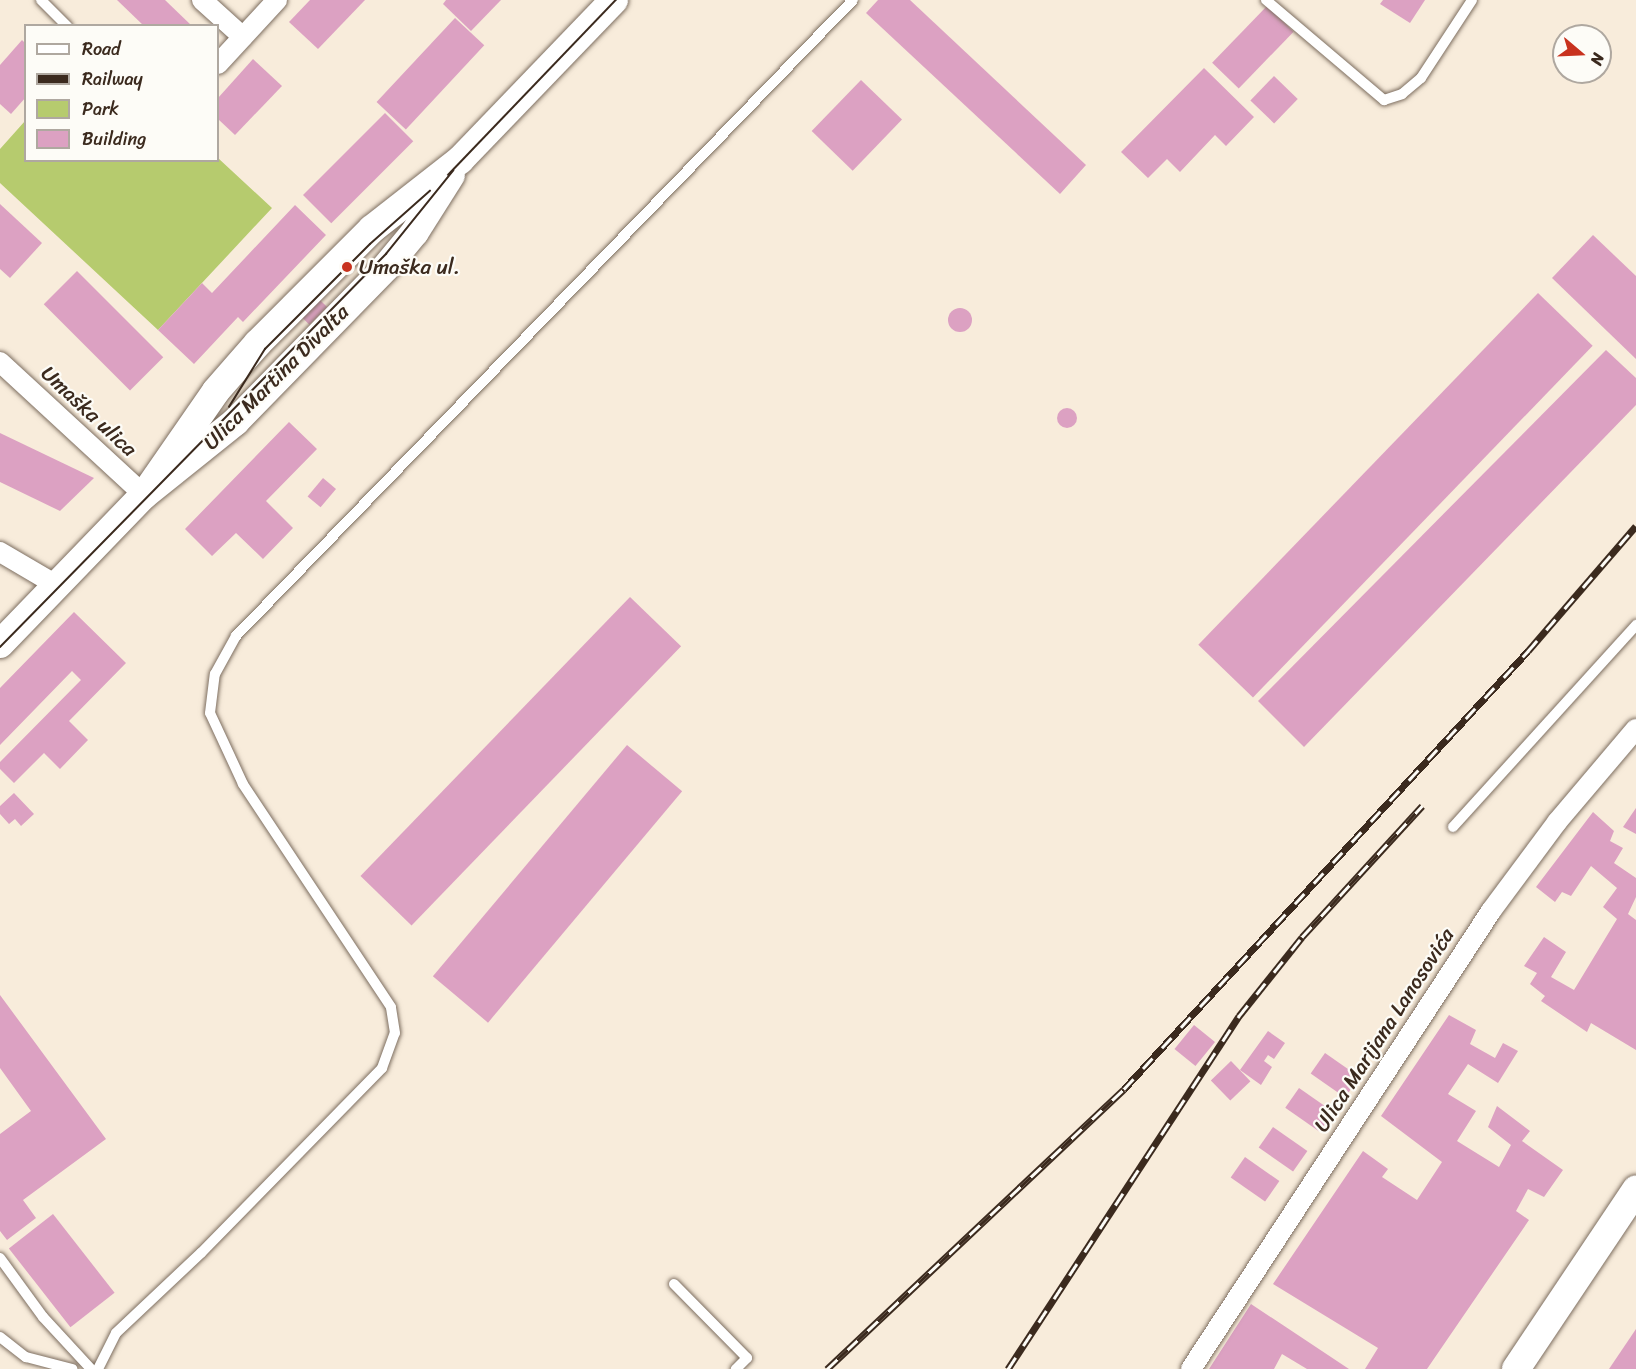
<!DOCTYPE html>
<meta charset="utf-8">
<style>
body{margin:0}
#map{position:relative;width:1636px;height:1369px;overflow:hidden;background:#f8ecdb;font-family:Sriracha,sans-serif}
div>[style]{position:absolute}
.green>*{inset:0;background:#b6cb6e}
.building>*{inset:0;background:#dca1c2;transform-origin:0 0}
.round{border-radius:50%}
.roads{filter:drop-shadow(0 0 2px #7d6e60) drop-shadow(0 0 2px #7d6e60)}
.lane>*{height:10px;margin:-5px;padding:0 5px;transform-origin:5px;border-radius:5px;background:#fff}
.street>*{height:20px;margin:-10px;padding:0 10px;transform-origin:10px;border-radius:10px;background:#fff}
.secondary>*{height:28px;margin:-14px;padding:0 14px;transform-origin:14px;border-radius:14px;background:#fff}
.tram>*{height:1.5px;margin:-0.75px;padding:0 0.75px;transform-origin:0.75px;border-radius:0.75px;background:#3b2a1e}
.rail>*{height:7px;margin-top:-3.5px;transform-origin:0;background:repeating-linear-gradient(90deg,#fdfcf7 0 14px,#3b2a1e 0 28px);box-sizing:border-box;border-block:2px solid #3b2a1e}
.dots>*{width:16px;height:16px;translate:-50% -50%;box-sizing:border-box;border:3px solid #fdfcf7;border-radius:50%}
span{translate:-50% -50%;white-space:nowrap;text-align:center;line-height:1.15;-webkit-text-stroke:4.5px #fdfcf7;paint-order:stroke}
.poi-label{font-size:21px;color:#3b2a1e}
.left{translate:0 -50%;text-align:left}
.street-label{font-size:21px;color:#3b2a1e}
.legend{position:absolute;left:24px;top:24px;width:195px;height:138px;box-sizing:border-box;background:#fdfcf7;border:2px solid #afa8a0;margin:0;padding:8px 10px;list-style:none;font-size:18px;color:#3b2a1e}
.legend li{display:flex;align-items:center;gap:12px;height:30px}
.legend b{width:30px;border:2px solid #afa8a0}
.north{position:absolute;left:1552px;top:24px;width:60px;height:60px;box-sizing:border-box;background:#fdfcf7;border:2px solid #afa8a0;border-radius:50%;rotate:109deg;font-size:16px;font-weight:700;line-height:24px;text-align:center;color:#3b2a1e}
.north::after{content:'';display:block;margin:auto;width:21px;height:27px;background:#c8321e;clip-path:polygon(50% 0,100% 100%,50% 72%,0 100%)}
</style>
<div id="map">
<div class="green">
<div style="clip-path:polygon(25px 121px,26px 160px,218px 158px,272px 208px,158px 330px,0 183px,0 149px)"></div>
</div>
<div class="building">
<div style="clip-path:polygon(117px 0,165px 0,192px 26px,144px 26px)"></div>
<div style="clip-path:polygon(310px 0,365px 0,318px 49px,289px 22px)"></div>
<div style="clip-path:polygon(446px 0,501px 0,471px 31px,443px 4px)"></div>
<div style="clip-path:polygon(878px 0,910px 0,1086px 165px,1060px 194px,866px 13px)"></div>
<div style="clip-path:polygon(1383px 0,1425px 0,1410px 23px,1380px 4px)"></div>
<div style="left:1267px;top:6px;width:37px;height:79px;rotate:44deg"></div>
<div style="left:455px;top:18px;width:40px;height:115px;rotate:43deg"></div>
<div style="clip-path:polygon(22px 40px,26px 44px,26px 97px,11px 114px,0 104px,0 65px)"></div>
<div style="clip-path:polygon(253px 59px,282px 86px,235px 135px,218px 119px,218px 98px)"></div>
<div style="clip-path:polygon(1204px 68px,1254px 117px,1226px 146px,1215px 135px,1180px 172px,1167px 159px,1148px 178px,1121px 152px)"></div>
<div style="left:1274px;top:76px;width:33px;height:34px;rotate:44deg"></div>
<div style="left:861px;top:80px;width:57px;height:71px;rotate:44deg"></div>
<div style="left:385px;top:113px;width:40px;height:116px;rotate:45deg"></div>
<div style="clip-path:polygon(0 204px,42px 243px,10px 278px,0 269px)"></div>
<div style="clip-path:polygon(295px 205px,326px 235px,243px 322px,238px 317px,194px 364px,158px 330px,202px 283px,212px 293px)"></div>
<div style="clip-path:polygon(1593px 235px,1636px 276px,1636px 359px,1552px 278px)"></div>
<div style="left:77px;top:271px;width:122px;height:47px;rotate:45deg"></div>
<div style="left:1538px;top:293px;width:76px;height:489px;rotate:44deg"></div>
<div style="left:320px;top:300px;width:10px;height:25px;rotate:45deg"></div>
<div class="round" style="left:948px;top:308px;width:24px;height:24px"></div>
<div style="clip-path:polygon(1606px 350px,1636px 378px,1636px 405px,1304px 747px,1258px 701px)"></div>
<div class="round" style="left:1057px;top:408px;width:20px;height:20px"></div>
<div style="clip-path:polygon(289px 422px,317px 449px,266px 501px,293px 528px,263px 559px,236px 533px,212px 556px,185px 529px)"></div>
<div style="clip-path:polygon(0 433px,94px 478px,60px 511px,0 482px)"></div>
<div style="left:323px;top:478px;width:17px;height:24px;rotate:40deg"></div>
<div style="left:630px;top:597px;width:71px;height:388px;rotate:44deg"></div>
<div style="clip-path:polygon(74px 612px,126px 663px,69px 721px,88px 740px,60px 769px,44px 753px,14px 783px,0 769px,0 762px,81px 680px,72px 671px,0 745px,0 688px)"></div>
<div style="left:627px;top:745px;width:72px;height:302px;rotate:40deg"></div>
<div style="clip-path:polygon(14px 793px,34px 814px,21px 826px,15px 819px,9px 824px,0 814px,0 806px)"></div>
<div style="clip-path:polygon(1636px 808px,1636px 834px,1623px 827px)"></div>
<div style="clip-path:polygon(1593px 812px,1614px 831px,1610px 841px,1623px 848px,1614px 863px,1636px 878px,1636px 897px,1628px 914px,1636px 920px,1636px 1050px,1591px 1023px,1587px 1032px,1541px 1001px,1545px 996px,1530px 984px,1537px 973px,1524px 966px,1544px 937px,1566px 952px,1551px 977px,1574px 990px,1617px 919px,1603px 907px,1617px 888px,1591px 866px,1571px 896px,1562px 892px,1555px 902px,1536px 887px)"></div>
<div style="clip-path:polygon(0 995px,106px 1139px,23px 1200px,36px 1218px,7px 1240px,0 1231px,0 1134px,31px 1111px,0 1068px)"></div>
<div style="clip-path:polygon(1449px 1015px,1476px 1030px,1470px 1044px,1495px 1058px,1503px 1043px,1518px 1051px,1498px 1083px,1468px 1064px,1448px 1094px,1476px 1111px,1457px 1141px,1499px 1167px,1511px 1145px,1488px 1127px,1497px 1106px,1530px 1131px,1522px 1141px,1563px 1170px,1544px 1197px,1528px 1189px,1516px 1211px,1529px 1220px,1427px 1369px,1365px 1369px,1378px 1348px,1273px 1284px,1363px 1151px,1388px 1169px,1382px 1177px,1417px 1200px,1442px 1162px,1381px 1116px)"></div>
<div style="left:1194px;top:1025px;width:27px;height:31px;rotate:39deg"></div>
<div style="clip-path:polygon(1268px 1031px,1285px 1043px,1274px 1059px,1268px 1055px,1264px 1061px,1272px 1067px,1261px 1085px,1240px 1070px)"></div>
<div style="left:1325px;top:1053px;width:42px;height:25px;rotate:35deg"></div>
<div style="left:1231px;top:1061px;width:28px;height:28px;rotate:46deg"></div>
<div style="left:1299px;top:1088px;width:42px;height:24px;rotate:35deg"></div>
<div style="left:1273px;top:1127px;width:42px;height:25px;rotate:35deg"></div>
<div style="left:1245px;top:1157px;width:42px;height:25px;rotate:35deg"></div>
<div style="left:53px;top:1214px;width:100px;height:56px;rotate:52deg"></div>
<div style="clip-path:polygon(1251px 1304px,1349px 1369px,1307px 1369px,1282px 1354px,1274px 1369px,1209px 1369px)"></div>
<div style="clip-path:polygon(1636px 1329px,1636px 1369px,1609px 1369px)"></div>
</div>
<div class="roads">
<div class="lane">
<div style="left:41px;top:0;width:37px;rotate:45deg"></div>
<div style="left:1266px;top:0;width:155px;rotate:40.3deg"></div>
<div style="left:1384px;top:100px;width:19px;rotate:-18deg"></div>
<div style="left:1402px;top:94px;width:25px;rotate:-40deg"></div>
<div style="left:1421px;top:78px;width:93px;rotate:-56.8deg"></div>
<div style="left:1453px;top:827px;width:273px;rotate:-47.8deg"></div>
<div style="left:0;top:1258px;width:73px;rotate:53.9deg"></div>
<div style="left:43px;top:1317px;width:71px;rotate:47.3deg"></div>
<div style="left:674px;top:1284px;width:104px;rotate:45.4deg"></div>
<div style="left:747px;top:1358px;width:16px;rotate:135deg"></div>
<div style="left:0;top:1337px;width:33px;rotate:38deg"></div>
<div style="left:26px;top:1357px;width:48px;rotate:14.6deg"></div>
<div style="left:98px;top:1369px;width:40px;rotate:-63.4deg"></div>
<div style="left:116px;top:1333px;width:117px;rotate:-43.3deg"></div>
<div style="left:201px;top:1253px;width:259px;rotate:-45.6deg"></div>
<div style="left:382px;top:1068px;width:37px;rotate:-70deg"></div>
<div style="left:395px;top:1033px;width:26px;rotate:-99deg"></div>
<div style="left:391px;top:1007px;width:268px;rotate:-123.6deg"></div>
<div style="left:243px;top:784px;width:78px;rotate:-114.9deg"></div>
<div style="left:210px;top:713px;width:39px;rotate:-83deg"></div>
<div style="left:215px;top:674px;width:43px;rotate:-61.1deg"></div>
<div style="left:236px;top:636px;width:886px;rotate:-45.87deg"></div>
</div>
<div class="street">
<div style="left:202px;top:0;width:55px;rotate:42.1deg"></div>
<div style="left:218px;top:64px;width:87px;rotate:-47.3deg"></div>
<div style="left:0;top:362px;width:196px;rotate:42.7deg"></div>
<div style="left:0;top:552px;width:65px;rotate:30.5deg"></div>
<div style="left:1191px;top:1369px;width:548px;rotate:-56.77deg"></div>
<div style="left:1491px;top:911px;width:111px;rotate:-53.4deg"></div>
<div style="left:1557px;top:822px;width:122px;rotate:-49.7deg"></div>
</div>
<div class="secondary">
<div style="left:144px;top:495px;width:126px;rotate:-55.3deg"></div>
<div style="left:216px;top:391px;width:64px;rotate:-48.8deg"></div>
<div style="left:258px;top:343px;width:161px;rotate:-45deg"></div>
<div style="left:372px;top:229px;width:112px;rotate:-38.1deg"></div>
<div style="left:460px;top:160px;width:222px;rotate:-46.1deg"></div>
<div style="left:0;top:644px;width:207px;rotate:-46deg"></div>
<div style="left:144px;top:495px;width:117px;rotate:-38.7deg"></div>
<div style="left:235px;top:422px;width:216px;rotate:-45.7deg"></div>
<div style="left:386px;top:267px;width:45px;rotate:-50.4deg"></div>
<div style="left:415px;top:232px;width:67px;rotate:-57.7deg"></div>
<div style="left:1516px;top:1369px;width:216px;rotate:-56.2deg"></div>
</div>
</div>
<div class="tram">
<div style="left:448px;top:175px;width:243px;rotate:-46.2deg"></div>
<div style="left:229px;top:407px;width:68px;rotate:-58.2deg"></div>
<div style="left:265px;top:349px;width:148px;rotate:-45deg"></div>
<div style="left:370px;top:244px;width:80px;rotate:-41.5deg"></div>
<div style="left:0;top:647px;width:551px;rotate:-45.51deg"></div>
<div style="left:386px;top:254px;width:107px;rotate:-51.1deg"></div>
</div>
<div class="rail">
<div style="left:827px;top:1369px;width:408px;rotate:-43.3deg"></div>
<div style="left:1124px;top:1089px;width:596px;rotate:-47.31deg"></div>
<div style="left:1528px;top:651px;width:165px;rotate:-49.2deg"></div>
<div style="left:1008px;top:1369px;width:422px;rotate:-56.8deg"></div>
<div style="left:1239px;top:1016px;width:101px;rotate:-51.4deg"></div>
<div style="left:1302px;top:937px;width:178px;rotate:-47.5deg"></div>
</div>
<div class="dots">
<div style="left:347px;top:267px;background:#c8321e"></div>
</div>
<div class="poi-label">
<span class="left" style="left:359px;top:267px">Umaška ul.</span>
</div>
<div class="street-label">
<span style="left:276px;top:377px;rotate:-45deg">Ulica Martina Divalta</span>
<span style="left:89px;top:411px;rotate:43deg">Umaška ulica</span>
<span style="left:1384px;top:1030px;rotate:-57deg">Ulica Marijana Lanosovića</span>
</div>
<ul class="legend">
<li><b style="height:8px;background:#fff"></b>Road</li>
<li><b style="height:8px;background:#3b2a1e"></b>Railway</li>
<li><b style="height:16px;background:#b6cb6e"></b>Park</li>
<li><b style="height:16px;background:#dca1c2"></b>Building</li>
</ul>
<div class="north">N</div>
</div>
